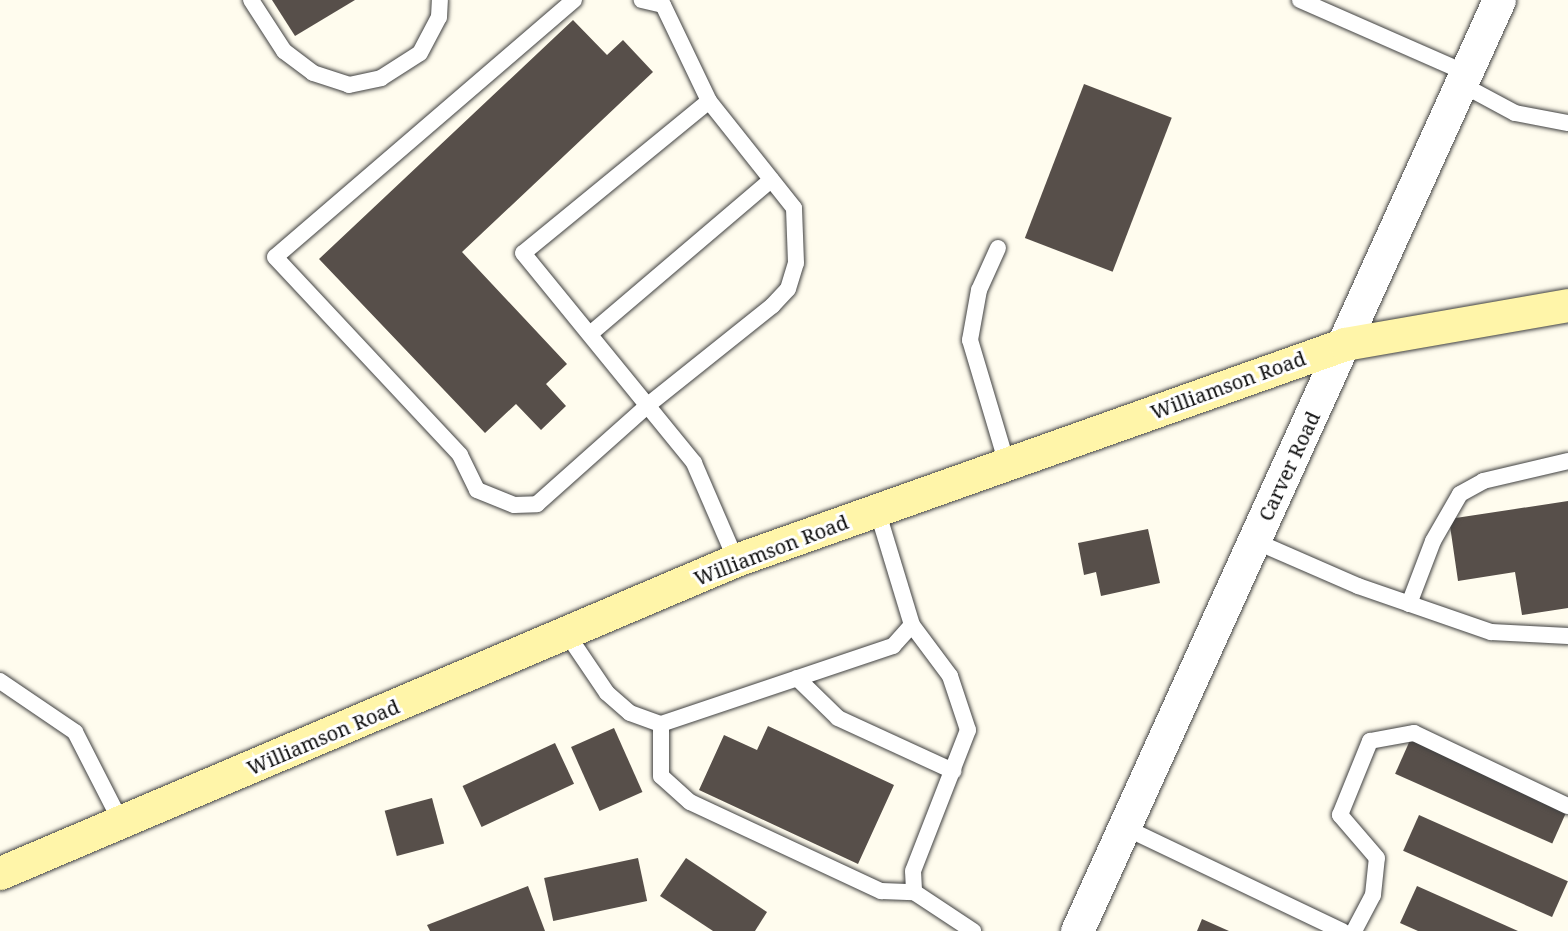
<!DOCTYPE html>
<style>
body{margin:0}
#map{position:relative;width:1568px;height:931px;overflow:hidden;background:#fffcee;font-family:"Noto Serif",serif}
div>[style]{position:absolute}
.building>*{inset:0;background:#574f4a;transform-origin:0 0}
.roads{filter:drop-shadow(0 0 2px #414141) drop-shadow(0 0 2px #414141)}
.service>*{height:16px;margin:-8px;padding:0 8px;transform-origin:8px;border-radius:8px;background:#fff}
.minor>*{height:33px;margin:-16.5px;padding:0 16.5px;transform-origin:16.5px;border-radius:16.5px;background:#fff}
.secondary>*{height:33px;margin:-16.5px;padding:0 16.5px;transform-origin:16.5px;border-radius:16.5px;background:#fff5a9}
span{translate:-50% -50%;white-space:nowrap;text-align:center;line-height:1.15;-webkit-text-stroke:6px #fff;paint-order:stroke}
.street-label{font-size:20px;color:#0e0e0e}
</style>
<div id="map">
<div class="building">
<div style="clip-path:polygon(272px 0,355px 0,295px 36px)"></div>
<div style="clip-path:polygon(573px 20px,607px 55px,623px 40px,653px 72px,462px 252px,567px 364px,546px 384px,566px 406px,541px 430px,516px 404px,485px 433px,319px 259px)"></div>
<div style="left:1084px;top:84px;width:94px;height:165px;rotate:21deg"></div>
<div style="clip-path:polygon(1568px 501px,1568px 608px,1522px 615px,1515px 572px,1458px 581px,1449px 519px)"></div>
<div style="clip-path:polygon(1148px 529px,1160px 583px,1101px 596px,1096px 572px,1084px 575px,1078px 543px)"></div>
<div style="clip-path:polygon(768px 726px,894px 785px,858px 864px,699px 790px,724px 735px,757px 750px)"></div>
<div style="left:614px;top:728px;width:70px;height:47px;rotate:66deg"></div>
<div style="left:1411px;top:738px;width:172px;height:39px;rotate:24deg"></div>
<div style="left:555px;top:743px;width:45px;height:102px;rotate:65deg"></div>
<div style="left:432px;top:798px;width:47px;height:49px;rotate:75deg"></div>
<div style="left:1419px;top:815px;width:163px;height:39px;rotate:24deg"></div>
<div style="left:638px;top:858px;width:44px;height:96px;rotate:78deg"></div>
<div style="clip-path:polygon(686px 858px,767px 912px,755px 931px,713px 931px,660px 896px)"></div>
<div style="clip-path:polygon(528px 886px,545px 931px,430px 931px,427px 925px)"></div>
<div style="clip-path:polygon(1417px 886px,1518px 931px,1418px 931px,1400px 923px)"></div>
<div style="clip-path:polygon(1202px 919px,1229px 931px,1197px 931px)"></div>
</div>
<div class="roads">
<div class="service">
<div style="left:251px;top:0;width:61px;rotate:57.1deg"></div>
<div style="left:284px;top:51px;width:36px;rotate:37deg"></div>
<div style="left:313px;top:73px;width:38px;rotate:18deg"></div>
<div style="left:349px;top:85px;width:33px;rotate:-12deg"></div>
<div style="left:381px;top:78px;width:46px;rotate:-32.7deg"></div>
<div style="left:420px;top:53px;width:41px;rotate:-62.2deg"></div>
<div style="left:439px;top:17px;width:17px;rotate:-87deg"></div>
<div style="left:574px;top:0;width:394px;rotate:139.3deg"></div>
<div style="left:275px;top:257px;width:271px;rotate:46.9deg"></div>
<div style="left:460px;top:455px;width:39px;rotate:64deg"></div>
<div style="left:477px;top:490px;width:40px;rotate:22deg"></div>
<div style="left:514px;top:505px;width:23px;rotate:-2deg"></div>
<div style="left:537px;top:504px;width:149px;rotate:-41.7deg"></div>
<div style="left:648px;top:405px;width:159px;rotate:-38.6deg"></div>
<div style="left:772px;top:306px;width:23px;rotate:-47deg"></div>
<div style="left:788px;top:289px;width:27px;rotate:-73deg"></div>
<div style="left:796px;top:263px;width:55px;rotate:-92.1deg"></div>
<div style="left:794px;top:208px;width:137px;rotate:-128.5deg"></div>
<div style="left:709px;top:101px;width:106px;rotate:-115.6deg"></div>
<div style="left:663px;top:5px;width:22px;rotate:-167deg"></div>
<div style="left:1300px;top:0;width:181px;rotate:23.7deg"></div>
<div style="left:1461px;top:84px;width:61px;rotate:28.2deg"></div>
<div style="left:1515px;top:113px;width:54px;rotate:10.7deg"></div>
<div style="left:709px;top:101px;width:240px;rotate:140.7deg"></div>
<div style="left:523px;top:253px;width:271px;rotate:50.8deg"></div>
<div style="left:694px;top:463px;width:106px;rotate:66.6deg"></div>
<div style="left:998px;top:248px;width:46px;rotate:114.3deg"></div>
<div style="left:979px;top:290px;width:51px;rotate:100.2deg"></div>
<div style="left:970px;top:340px;width:129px;rotate:73.4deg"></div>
<div style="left:590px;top:334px;width:238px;rotate:-40.4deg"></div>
<div style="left:1255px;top:541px;width:112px;rotate:23.6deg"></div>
<div style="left:1358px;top:586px;width:141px;rotate:19.1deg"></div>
<div style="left:1491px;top:632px;width:77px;rotate:3deg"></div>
<div style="left:1409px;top:604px;width:67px;rotate:-69.1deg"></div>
<div style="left:1433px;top:541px;width:54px;rotate:-60.1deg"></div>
<div style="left:1460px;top:494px;width:26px;rotate:-29deg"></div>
<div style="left:1483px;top:481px;width:87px;rotate:-13.2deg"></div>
<div style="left:912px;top:625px;width:64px;rotate:53.3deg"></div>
<div style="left:950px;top:676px;width:57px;rotate:71.6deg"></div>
<div style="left:968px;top:730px;width:151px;rotate:111.3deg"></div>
<div style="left:913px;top:871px;width:21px;rotate:87deg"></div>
<div style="left:914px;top:892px;width:71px;rotate:33.5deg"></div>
<div style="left:567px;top:634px;width:71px;rotate:55.9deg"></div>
<div style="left:607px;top:693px;width:30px;rotate:41deg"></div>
<div style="left:630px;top:713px;width:33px;rotate:20deg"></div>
<div style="left:661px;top:724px;width:245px;rotate:-18.6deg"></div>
<div style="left:893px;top:646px;width:28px;rotate:-48deg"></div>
<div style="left:912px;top:625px;width:120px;rotate:-106.9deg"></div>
<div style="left:797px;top:678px;width:57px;rotate:44.3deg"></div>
<div style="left:838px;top:718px;width:127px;rotate:24.7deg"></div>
<div style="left:0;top:681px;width:91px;rotate:34.2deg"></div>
<div style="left:75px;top:732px;width:101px;rotate:62.9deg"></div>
<div style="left:661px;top:724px;width:52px;rotate:90deg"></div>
<div style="left:661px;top:776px;width:39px;rotate:42deg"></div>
<div style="left:690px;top:802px;width:211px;rotate:25deg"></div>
<div style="left:881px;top:891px;width:33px;rotate:2deg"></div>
<div style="left:1124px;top:827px;width:242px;rotate:25.5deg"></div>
<div style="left:1354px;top:931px;width:41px;rotate:-62.2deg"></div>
<div style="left:1373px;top:895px;width:37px;rotate:-84deg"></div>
<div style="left:1377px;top:858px;width:57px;rotate:-130.7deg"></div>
<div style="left:1340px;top:815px;width:80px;rotate:-67.9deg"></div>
<div style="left:1370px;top:741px;width:45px;rotate:-10.3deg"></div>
<div style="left:1414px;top:733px;width:170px;rotate:25.4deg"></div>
</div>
<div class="minor">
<div style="left:1077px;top:931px;width:1022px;rotate:-65.62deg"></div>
</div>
<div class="secondary">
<div style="left:0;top:873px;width:800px;rotate:-23.04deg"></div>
<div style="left:736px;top:560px;width:646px;rotate:-19.53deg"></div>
<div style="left:1345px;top:344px;width:226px;rotate:-9.9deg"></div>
</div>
</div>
<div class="street-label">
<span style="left:1228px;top:385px;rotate:-20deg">Williamson Road</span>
<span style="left:1289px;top:466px;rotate:-65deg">Carver Road</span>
<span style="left:771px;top:550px;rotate:-21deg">Williamson Road</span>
<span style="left:323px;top:737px;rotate:-23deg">Williamson Road</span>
</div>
</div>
